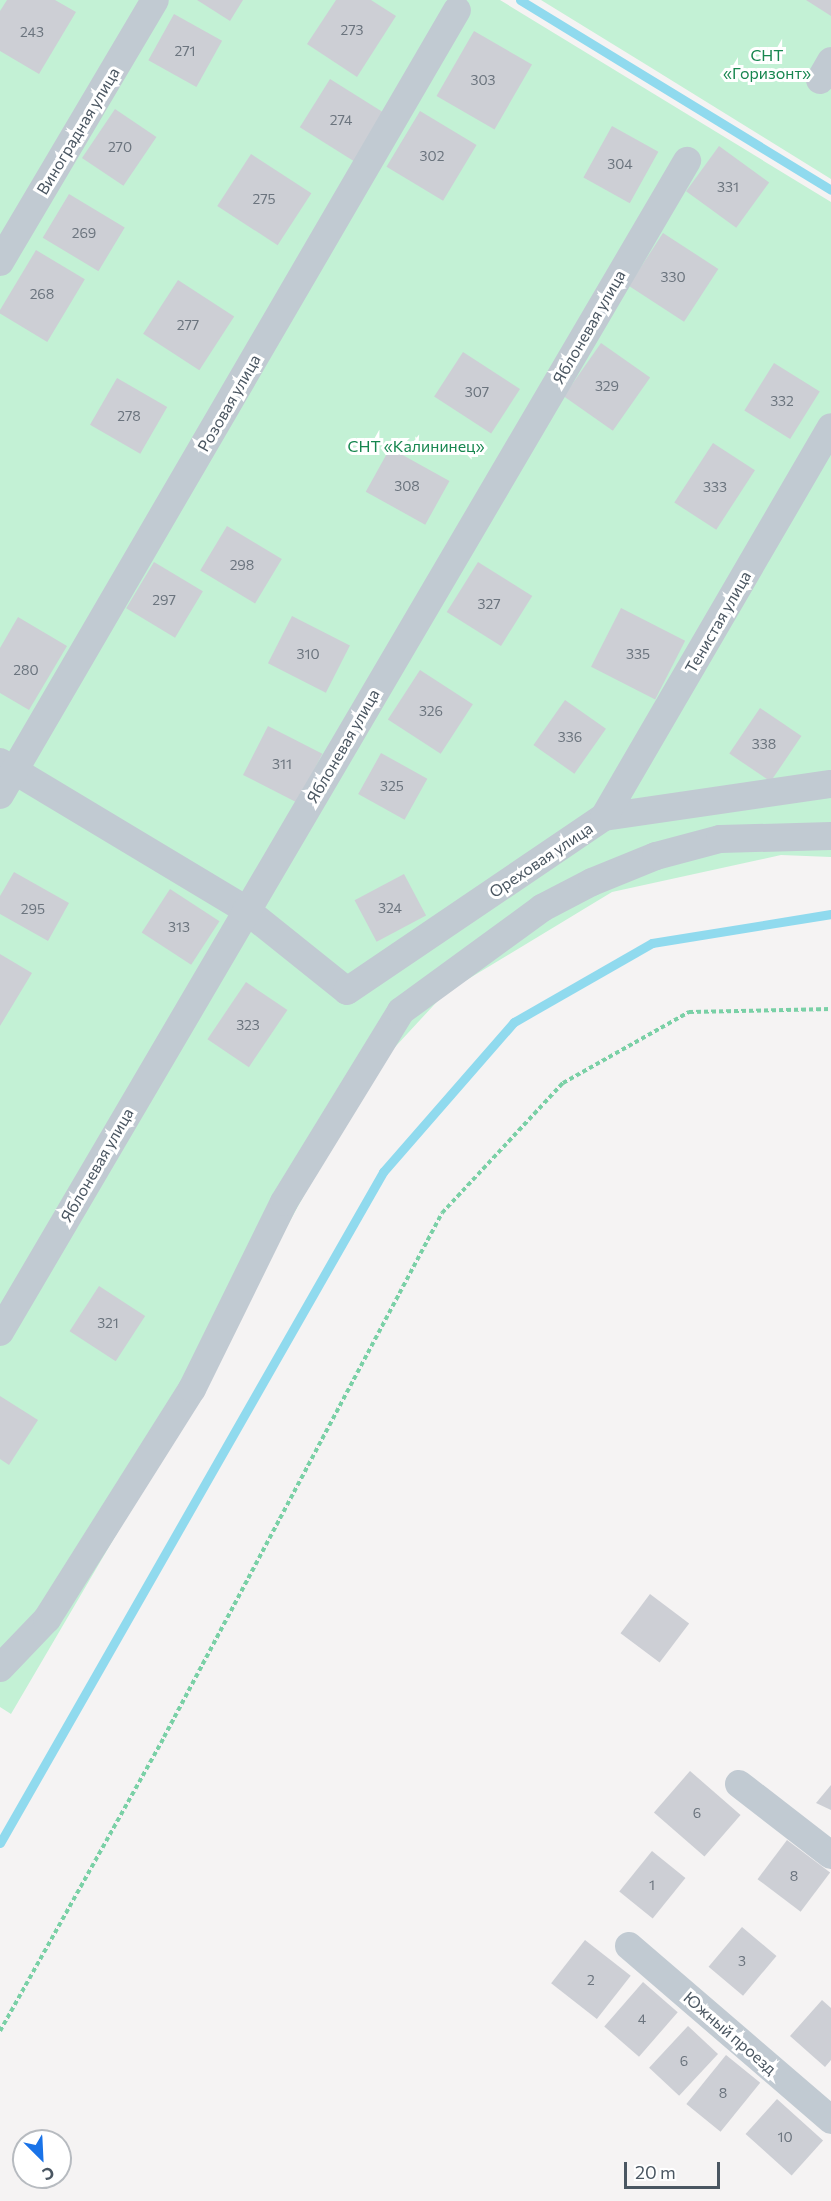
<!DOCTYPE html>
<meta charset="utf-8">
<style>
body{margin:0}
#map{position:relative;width:831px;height:2201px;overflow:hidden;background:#f5f3f3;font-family:Commissioner,sans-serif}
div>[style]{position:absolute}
.green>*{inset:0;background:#c3f1d5}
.stream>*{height:9px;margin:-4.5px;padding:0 4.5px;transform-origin:4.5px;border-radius:4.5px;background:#90daee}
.building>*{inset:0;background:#cdcfd5;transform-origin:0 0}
.path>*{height:4px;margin-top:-2px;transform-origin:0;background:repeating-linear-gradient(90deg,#7ad0a6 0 4.5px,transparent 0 7.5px)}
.street>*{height:28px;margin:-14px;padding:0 14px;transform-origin:14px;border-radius:14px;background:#c1cad2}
span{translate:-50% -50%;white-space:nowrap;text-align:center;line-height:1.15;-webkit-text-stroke:6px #fff;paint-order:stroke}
.number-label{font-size:14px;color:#6b747e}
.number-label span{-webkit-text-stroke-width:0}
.park-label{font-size:16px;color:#17864f}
.street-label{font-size:16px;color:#4a5661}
.north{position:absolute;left:12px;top:2129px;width:60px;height:60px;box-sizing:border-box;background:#fff;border:2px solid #b7bbc0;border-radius:50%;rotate:156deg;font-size:16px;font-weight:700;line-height:24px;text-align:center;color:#4a5661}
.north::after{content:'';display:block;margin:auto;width:21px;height:27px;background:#1a73e8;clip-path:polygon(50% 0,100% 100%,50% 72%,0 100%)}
.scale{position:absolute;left:624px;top:2162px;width:96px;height:27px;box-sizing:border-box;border:3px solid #4a5661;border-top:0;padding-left:8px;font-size:18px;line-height:21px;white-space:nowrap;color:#4a5661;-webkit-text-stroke:4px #fff;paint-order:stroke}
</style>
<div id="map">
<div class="green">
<div style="clip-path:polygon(0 0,500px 0,831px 202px,831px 857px,781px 855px,612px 892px,445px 993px,371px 1073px,147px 1482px,11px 1714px,0 1707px)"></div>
<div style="clip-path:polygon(541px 0,831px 0,831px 179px,650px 67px)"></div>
</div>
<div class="stream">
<div style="left:520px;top:0;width:364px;rotate:31.4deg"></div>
<div style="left:0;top:1843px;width:773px;rotate:-60.28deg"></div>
<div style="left:383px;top:1172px;width:199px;rotate:-48.9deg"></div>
<div style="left:514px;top:1022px;width:159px;rotate:-29.8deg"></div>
<div style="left:652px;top:943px;width:181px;rotate:-9.2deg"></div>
</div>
<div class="building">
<div style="clip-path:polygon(7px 0,55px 0,76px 12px,39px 74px,0 51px,0 11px)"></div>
<div style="clip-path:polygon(197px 0,243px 0,230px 21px)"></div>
<div style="clip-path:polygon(336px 0,371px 0,396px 16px,357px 77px,307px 44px)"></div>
<div style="clip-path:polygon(806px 0,831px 0,831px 16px)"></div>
<div style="left:174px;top:14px;width:55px;height:53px;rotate:29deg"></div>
<div style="left:474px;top:31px;width:67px;height:75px;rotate:30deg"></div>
<div style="left:330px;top:79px;width:64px;height:57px;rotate:32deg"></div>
<div style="left:115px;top:109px;width:50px;height:59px;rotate:34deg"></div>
<div style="left:420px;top:111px;width:66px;height:65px;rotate:31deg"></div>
<div style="left:612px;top:126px;width:53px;height:59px;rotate:29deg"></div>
<div style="left:719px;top:146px;width:62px;height:56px;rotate:36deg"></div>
<div style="left:251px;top:154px;width:72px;height:62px;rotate:33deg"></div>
<div style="left:69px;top:194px;width:65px;height:51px;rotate:31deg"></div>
<div style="left:663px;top:233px;width:66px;height:63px;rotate:33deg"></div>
<div style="left:36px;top:250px;width:57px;height:73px;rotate:31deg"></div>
<div style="left:178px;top:280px;width:67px;height:64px;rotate:33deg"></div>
<div style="left:601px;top:343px;width:60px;height:65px;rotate:35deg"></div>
<div style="left:463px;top:352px;width:68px;height:53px;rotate:33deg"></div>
<div style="left:774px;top:363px;width:54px;height:56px;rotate:32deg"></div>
<div style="left:117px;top:378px;width:58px;height:54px;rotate:30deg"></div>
<div style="left:713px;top:443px;width:50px;height:71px;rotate:33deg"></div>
<div style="left:390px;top:448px;width:68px;height:50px;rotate:29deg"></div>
<div style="left:227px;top:526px;width:64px;height:52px;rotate:31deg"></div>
<div style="left:154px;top:562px;width:57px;height:54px;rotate:31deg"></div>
<div style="left:478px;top:562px;width:64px;height:59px;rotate:32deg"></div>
<div style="left:621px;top:608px;width:72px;height:66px;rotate:27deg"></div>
<div style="left:292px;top:616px;width:65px;height:53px;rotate:27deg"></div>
<div style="clip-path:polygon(18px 617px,67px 646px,29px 710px,0 693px,0 648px)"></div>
<div style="left:420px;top:670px;width:63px;height:59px;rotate:33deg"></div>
<div style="left:565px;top:700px;width:50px;height:55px;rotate:35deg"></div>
<div style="left:760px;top:708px;width:50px;height:55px;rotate:34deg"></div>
<div style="left:268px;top:726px;width:61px;height:55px;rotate:27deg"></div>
<div style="left:381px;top:753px;width:53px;height:47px;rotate:29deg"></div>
<div style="clip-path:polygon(14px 872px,69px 903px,48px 941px,0 914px,0 896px)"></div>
<div style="left:404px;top:874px;width:47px;height:56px;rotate:62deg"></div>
<div style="left:170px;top:889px;width:59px;height:52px;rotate:33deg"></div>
<div style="clip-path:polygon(0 954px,32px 973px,0 1026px)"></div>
<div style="left:246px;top:982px;width:50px;height:69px;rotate:34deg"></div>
<div style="left:99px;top:1286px;width:55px;height:54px;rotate:33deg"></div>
<div style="clip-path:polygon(0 1396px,38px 1420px,9px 1465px,0 1459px)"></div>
<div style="left:650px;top:1594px;width:49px;height:49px;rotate:37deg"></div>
<div style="left:690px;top:1771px;width:67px;height:55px;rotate:41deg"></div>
<div style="clip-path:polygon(831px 1785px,831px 1810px,816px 1803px)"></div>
<div style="left:787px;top:1840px;width:54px;height:49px;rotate:37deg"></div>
<div style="left:652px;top:1851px;width:43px;height:52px;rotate:39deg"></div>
<div style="left:742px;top:1927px;width:45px;height:52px;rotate:40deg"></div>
<div style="left:585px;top:1940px;width:58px;height:55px;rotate:38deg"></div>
<div style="left:643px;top:1982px;width:46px;height:59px;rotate:41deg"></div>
<div style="clip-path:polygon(822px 2000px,831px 2008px,831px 2060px,825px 2067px,790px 2036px)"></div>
<div style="left:688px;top:2026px;width:41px;height:57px;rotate:43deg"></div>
<div style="left:726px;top:2055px;width:44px;height:63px;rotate:39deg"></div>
<div style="left:777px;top:2099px;width:62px;height:47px;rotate:42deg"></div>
</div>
<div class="path">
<div style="left:0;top:2031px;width:337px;rotate:-60.8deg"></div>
<div style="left:164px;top:1737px;width:593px;rotate:-62.05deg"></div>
<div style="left:442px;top:1213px;width:178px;rotate:-47.1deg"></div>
<div style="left:563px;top:1083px;width:145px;rotate:-29.4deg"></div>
<div style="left:689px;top:1012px;width:142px;rotate:-1.2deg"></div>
</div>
<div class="street">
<div style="left:820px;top:80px;width:22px;rotate:-60deg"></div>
<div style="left:0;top:262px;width:304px;rotate:-59.4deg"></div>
<div style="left:0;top:762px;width:287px;rotate:31deg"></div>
<div style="left:246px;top:910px;width:129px;rotate:38.7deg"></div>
<div style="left:347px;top:991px;width:310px;rotate:-34.1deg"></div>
<div style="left:604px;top:817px;width:229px;rotate:-8.3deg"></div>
<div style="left:0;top:795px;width:908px;rotate:-59.79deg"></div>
<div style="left:604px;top:817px;width:451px;rotate:-59.8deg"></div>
<div style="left:0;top:1332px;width:1358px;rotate:-59.6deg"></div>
<div style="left:0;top:1668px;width:68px;rotate:-46.2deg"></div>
<div style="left:47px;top:1619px;width:272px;rotate:-57.8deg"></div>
<div style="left:192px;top:1389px;width:208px;rotate:-63.8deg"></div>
<div style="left:284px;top:1202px;width:224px;rotate:-58.5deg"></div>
<div style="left:401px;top:1011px;width:175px;rotate:-36.1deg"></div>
<div style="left:542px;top:908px;width:56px;rotate:-27.5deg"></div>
<div style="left:592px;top:882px;width:69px;rotate:-22.1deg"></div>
<div style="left:656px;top:856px;width:66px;rotate:-14.9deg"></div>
<div style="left:720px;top:839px;width:111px;rotate:-1.5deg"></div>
<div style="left:739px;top:1784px;width:116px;rotate:37.7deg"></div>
<div style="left:629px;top:1946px;width:267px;rotate:40.7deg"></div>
</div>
<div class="number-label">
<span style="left:352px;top:30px">273</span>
<span style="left:32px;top:32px">243</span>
<span style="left:185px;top:51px">271</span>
<span style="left:483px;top:80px">303</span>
<span style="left:341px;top:120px">274</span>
<span style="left:120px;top:147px">270</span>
<span style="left:432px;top:156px">302</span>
<span style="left:620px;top:164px">304</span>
<span style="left:728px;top:187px">331</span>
<span style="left:264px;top:199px">275</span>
<span style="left:84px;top:233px">269</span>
<span style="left:673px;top:277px">330</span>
<span style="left:42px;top:294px">268</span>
<span style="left:188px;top:325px">277</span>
<span style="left:607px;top:386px">329</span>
<span style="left:477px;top:392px">307</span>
<span style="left:782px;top:401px">332</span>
<span style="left:129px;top:416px">278</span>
<span style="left:407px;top:486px">308</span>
<span style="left:715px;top:487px">333</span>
<span style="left:242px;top:565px">298</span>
<span style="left:164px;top:600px">297</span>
<span style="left:489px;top:604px">327</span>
<span style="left:308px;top:654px">310</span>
<span style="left:638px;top:654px">335</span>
<span style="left:26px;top:670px">280</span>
<span style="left:431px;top:711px">326</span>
<span style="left:570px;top:737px">336</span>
<span style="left:764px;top:744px">338</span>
<span style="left:282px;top:764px">311</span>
<span style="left:392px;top:786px">325</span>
<span style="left:390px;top:908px">324</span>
<span style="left:33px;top:909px">295</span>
<span style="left:179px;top:927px">313</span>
<span style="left:248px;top:1025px">323</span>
<span style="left:108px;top:1323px">321</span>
<span style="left:697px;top:1813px">6</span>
<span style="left:794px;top:1876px">8</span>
<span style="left:652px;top:1885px">1</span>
<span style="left:742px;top:1961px">3</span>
<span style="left:591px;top:1980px">2</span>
<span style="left:642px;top:2019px">4</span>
<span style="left:684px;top:2061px">6</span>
<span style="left:723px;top:2093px">8</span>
<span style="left:785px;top:2137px">10</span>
</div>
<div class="park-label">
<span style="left:767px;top:64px">СНТ<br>«Горизонт»</span>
<span style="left:416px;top:446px">СНТ «Калининец»</span>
</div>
<div class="street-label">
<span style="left:78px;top:131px;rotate:-59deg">Виноградная улица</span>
<span style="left:589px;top:327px;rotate:-60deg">Яблоневая улица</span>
<span style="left:229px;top:403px;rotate:-60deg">Розовая улица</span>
<span style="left:718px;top:622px;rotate:-60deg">Тенистая улица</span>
<span style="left:343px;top:746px;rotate:-60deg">Яблоневая улица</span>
<span style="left:541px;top:860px;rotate:-34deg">Ореховая улица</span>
<span style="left:97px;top:1165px;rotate:-60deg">Яблоневая улица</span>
<span style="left:730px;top:2033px;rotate:41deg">Южный проезд</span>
</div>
<div class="north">С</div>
<div class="scale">20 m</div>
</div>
